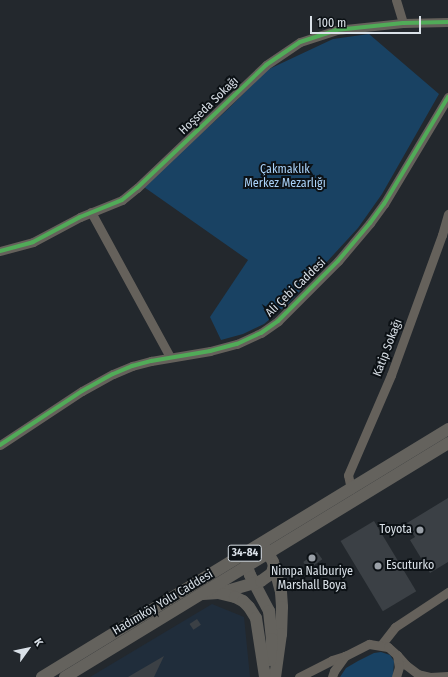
<!DOCTYPE html>
<meta charset="utf-8">
<style>
body{margin:0}
#map{position:relative;width:448px;height:677px;overflow:hidden;background:#23282d;font-family:"Fira Sans Condensed",sans-serif}
div>[style]{position:absolute}
.built>*{inset:0;background:#202d3b}
.green>*{inset:0;background:#194263}
.building>*{inset:0;background:#3b4045;transform-origin:0 0}
.minor>*{height:9px;margin:-4.5px;padding:0 4.5px;transform-origin:4.5px;border-radius:4.5px;background:#65615b}
.major>*{height:12px;margin:-6px;padding:0 6px;transform-origin:6px;border-radius:6px;background:#64625d}
.cycleway>*{height:4px;margin:-2px;padding:0 2px;transform-origin:2px;border-radius:2px;background:#51ab58}
.dots>*{width:11px;height:11px;translate:-50% -50%;box-sizing:border-box;border:2px solid #0c1115;border-radius:50%}
span{translate:-50% -50%;white-space:nowrap;text-align:center;line-height:1.15;-webkit-text-stroke:4px #0c1115;paint-order:stroke}
.shield-label span{padding:1px 3px;background:#0c1115;border:1px solid;border-radius:3px;-webkit-text-stroke-width:0}
.shield-label{font-size:11px;color:#dae1e8;font-weight:700}
.street-label{font-size:12px;color:#dae1e8}
.park-label{font-size:12px;color:#aad2f8}
.poi-label{font-size:12px;color:#dae1e8}
.right{translate:-100% -50%;text-align:right}
.left{translate:0 -50%;text-align:left}
.north{position:absolute;left:8px;top:629px;width:40px;height:40px;-webkit-text-stroke:3px #0c1115;paint-order:stroke;rotate:57deg;font-size:11px;font-weight:700;line-height:16px;text-align:center;color:#dae1e8}
.north::after{content:'';display:block;margin:auto;width:14px;height:18px;background:#dae1e8;clip-path:polygon(50% 0,100% 100%,50% 72%,0 100%)}
.scale{position:absolute;left:310px;top:16px;width:111px;height:18px;box-sizing:border-box;border:2px solid #dae1e8;border-top:0;padding-left:5px;font-size:12px;line-height:14px;white-space:nowrap;color:#dae1e8;-webkit-text-stroke:3px #0c1115;paint-order:stroke}
</style>
<div id="map">
<div class="built">
<div style="clip-path:polygon(212px 604px,244px 617px,250px 677px,90px 677px)"></div>
</div>
<div class="green">
<div style="clip-path:polygon(369px 34px,439px 94px,382px 194px,358px 228px,289px 303px,264px 324px,243px 334px,221px 340px,210px 317px,248px 260px,144px 187px,148px 182px,227px 110px,267px 70px,333px 39px)"></div>
<div style="clip-path:polygon(381px 652px,390px 655px,394px 661px,393px 677px,340px 677px,346px 668px,358px 661px,374px 653px)"></div>
</div>
<div class="building">
<div style="clip-path:polygon(448px 498px,448px 562px,430px 573px,410px 540px,415px 537px,407px 523px)"></div>
<div style="left:374px;top:521px;width:82px;height:39px;rotate:59deg"></div>
<div style="left:317px;top:552px;width:9px;height:17px;rotate:54deg"></div>
<div style="left:197px;top:619px;width:7px;height:9px;rotate:56deg"></div>
<div style="clip-path:polygon(164px 656px,154px 677px,128px 677px)"></div>
</div>
<div class="minor">
<div style="left:396px;top:0;width:24px;rotate:73deg"></div>
<div style="left:91px;top:212px;width:165px;rotate:61.4deg"></div>
<div style="left:0;top:251px;width:34px;rotate:-15deg"></div>
<div style="left:33px;top:242px;width:53px;rotate:-28deg"></div>
<div style="left:80px;top:217px;width:45px;rotate:-22deg"></div>
<div style="left:122px;top:200px;width:19px;rotate:-39deg"></div>
<div style="left:137px;top:188px;width:178px;rotate:-43.6deg"></div>
<div style="left:266px;top:65px;width:41px;rotate:-34.1deg"></div>
<div style="left:300px;top:42px;width:38px;rotate:-18deg"></div>
<div style="left:336px;top:30px;width:67px;rotate:-6deg"></div>
<div style="left:403px;top:23px;width:45px;rotate:-1.3deg"></div>
<div style="left:0;top:445px;width:98px;rotate:-33.4deg"></div>
<div style="left:82px;top:391px;width:35px;rotate:-29deg"></div>
<div style="left:113px;top:374px;width:21px;rotate:-23deg"></div>
<div style="left:132px;top:366px;width:20px;rotate:-15deg"></div>
<div style="left:151px;top:361px;width:60px;rotate:-9.6deg"></div>
<div style="left:210px;top:351px;width:28px;rotate:-15deg"></div>
<div style="left:237px;top:344px;width:26px;rotate:-25deg"></div>
<div style="left:261px;top:333px;width:21px;rotate:-35deg"></div>
<div style="left:278px;top:321px;width:85px;rotate:-45deg"></div>
<div style="left:338px;top:261px;width:50px;rotate:-49.9deg"></div>
<div style="left:370px;top:223px;width:24px;rotate:-54deg"></div>
<div style="left:384px;top:204px;width:125px;rotate:-59.1deg"></div>
<div style="left:351px;top:489px;width:14px;rotate:-102deg"></div>
<div style="left:348px;top:475px;width:109px;rotate:-66.7deg"></div>
<div style="left:391px;top:375px;width:149px;rotate:-70deg"></div>
<div style="left:442px;top:235px;width:22px;rotate:-74deg"></div>
<div style="left:381px;top:645px;width:23px;rotate:-52deg"></div>
<div style="left:395px;top:627px;width:64px;rotate:-33.4deg"></div>
<div style="left:397px;top:655px;width:13px;rotate:48deg"></div>
<div style="left:406px;top:665px;width:15px;rotate:37deg"></div>
<div style="left:418px;top:674px;width:12px;rotate:14deg"></div>
<div style="left:430px;top:677px;width:18px;rotate:-3deg"></div>
<div style="left:299px;top:677px;width:37px;rotate:-27deg"></div>
<div style="left:332px;top:660px;width:14px;rotate:-17deg"></div>
<div style="left:332px;top:677px;width:6px;rotate:-72deg"></div>
<div style="left:334px;top:671px;width:19px;rotate:-54deg"></div>
<div style="left:345px;top:656px;width:27px;rotate:-27deg"></div>
<div style="left:369px;top:644px;width:19px;rotate:9deg"></div>
<div style="left:388px;top:647px;width:12px;rotate:42deg"></div>
<div style="left:397px;top:655px;width:12px;rotate:81deg"></div>
<div style="left:399px;top:667px;width:10px;rotate:107deg"></div>
</div>
<div class="major">
<div style="left:265px;top:548px;width:16px;rotate:60deg"></div>
<div style="left:273px;top:562px;width:31px;rotate:75deg"></div>
<div style="left:281px;top:592px;width:15px;rotate:86deg"></div>
<div style="left:282px;top:607px;width:27px;rotate:92deg"></div>
<div style="left:281px;top:634px;width:43px;rotate:97.9deg"></div>
<div style="left:247px;top:560px;width:7px;rotate:90deg"></div>
<div style="left:247px;top:567px;width:9px;rotate:69deg"></div>
<div style="left:250px;top:575px;width:41px;rotate:62.2deg"></div>
<div style="left:269px;top:611px;width:28px;rotate:84deg"></div>
<div style="left:272px;top:639px;width:21px;rotate:95deg"></div>
<div style="left:220px;top:593px;width:43px;rotate:-16.3deg"></div>
<div style="left:261px;top:581px;width:14px;rotate:-36deg"></div>
<div style="left:272px;top:573px;width:8px;rotate:-76deg"></div>
<div style="left:203px;top:594px;width:15px;rotate:-4deg"></div>
<div style="left:218px;top:593px;width:17px;rotate:13deg"></div>
<div style="left:235px;top:597px;width:9px;rotate:27deg"></div>
<div style="left:243px;top:601px;width:8px;rotate:45deg"></div>
<div style="left:249px;top:607px;width:13px;rotate:58deg"></div>
<div style="left:256px;top:618px;width:60px;rotate:81.3deg"></div>
<div style="left:42px;top:677px;width:476px;rotate:-31.4deg"></div>
<div style="left:65px;top:677px;width:449px;rotate:-31.4deg"></div>
</div>
<div class="cycleway">
<div style="left:0;top:251px;width:34px;rotate:-15deg"></div>
<div style="left:33px;top:242px;width:53px;rotate:-28deg"></div>
<div style="left:80px;top:217px;width:45px;rotate:-22deg"></div>
<div style="left:122px;top:200px;width:19px;rotate:-39deg"></div>
<div style="left:137px;top:188px;width:178px;rotate:-43.6deg"></div>
<div style="left:266px;top:65px;width:41px;rotate:-34.1deg"></div>
<div style="left:300px;top:42px;width:38px;rotate:-18deg"></div>
<div style="left:336px;top:30px;width:67px;rotate:-6deg"></div>
<div style="left:403px;top:23px;width:45px;rotate:-1.3deg"></div>
<div style="left:0;top:445px;width:98px;rotate:-33.4deg"></div>
<div style="left:82px;top:391px;width:35px;rotate:-29deg"></div>
<div style="left:113px;top:374px;width:21px;rotate:-23deg"></div>
<div style="left:132px;top:366px;width:20px;rotate:-15deg"></div>
<div style="left:151px;top:361px;width:60px;rotate:-9.6deg"></div>
<div style="left:210px;top:351px;width:28px;rotate:-15deg"></div>
<div style="left:237px;top:344px;width:26px;rotate:-25deg"></div>
<div style="left:261px;top:333px;width:21px;rotate:-35deg"></div>
<div style="left:278px;top:321px;width:85px;rotate:-45deg"></div>
<div style="left:338px;top:261px;width:50px;rotate:-49.9deg"></div>
<div style="left:370px;top:223px;width:24px;rotate:-54deg"></div>
<div style="left:384px;top:204px;width:125px;rotate:-59.1deg"></div>
</div>
<div class="dots">
<div style="left:420px;top:530px;background:#9aa0a7"></div>
<div style="left:312px;top:558px;background:#9aa0a7"></div>
<div style="left:378px;top:566px;background:#9aa0a7"></div>
</div>
<div class="shield-label">
<span style="left:245px;top:553px">34-84</span>
</div>
<div class="street-label">
<span style="left:209px;top:106px;rotate:-44deg">Hoşseda Sokağı</span>
<span style="left:296px;top:288px;rotate:-44deg">Ali Çebi Caddesi</span>
<span style="left:388px;top:348px;rotate:-69deg">Katip Sokağı</span>
<span style="left:163px;top:603px;rotate:-31deg">Hadımköy Yolu Caddesi</span>
</div>
<div class="park-label">
<span style="left:285px;top:177px">Çakmaklık<br>Merkez Mezarlığı</span>
</div>
<div class="poi-label">
<span class="right" style="left:412px;top:530px">Toyota</span>
<span class="left" style="left:386px;top:566px">Escuturko</span>
<span style="left:312px;top:579px">Nimpa Nalburiye<br>Marshall Boya</span>
</div>
<div class="north">K</div>
<div class="scale">100 m</div>
</div>
